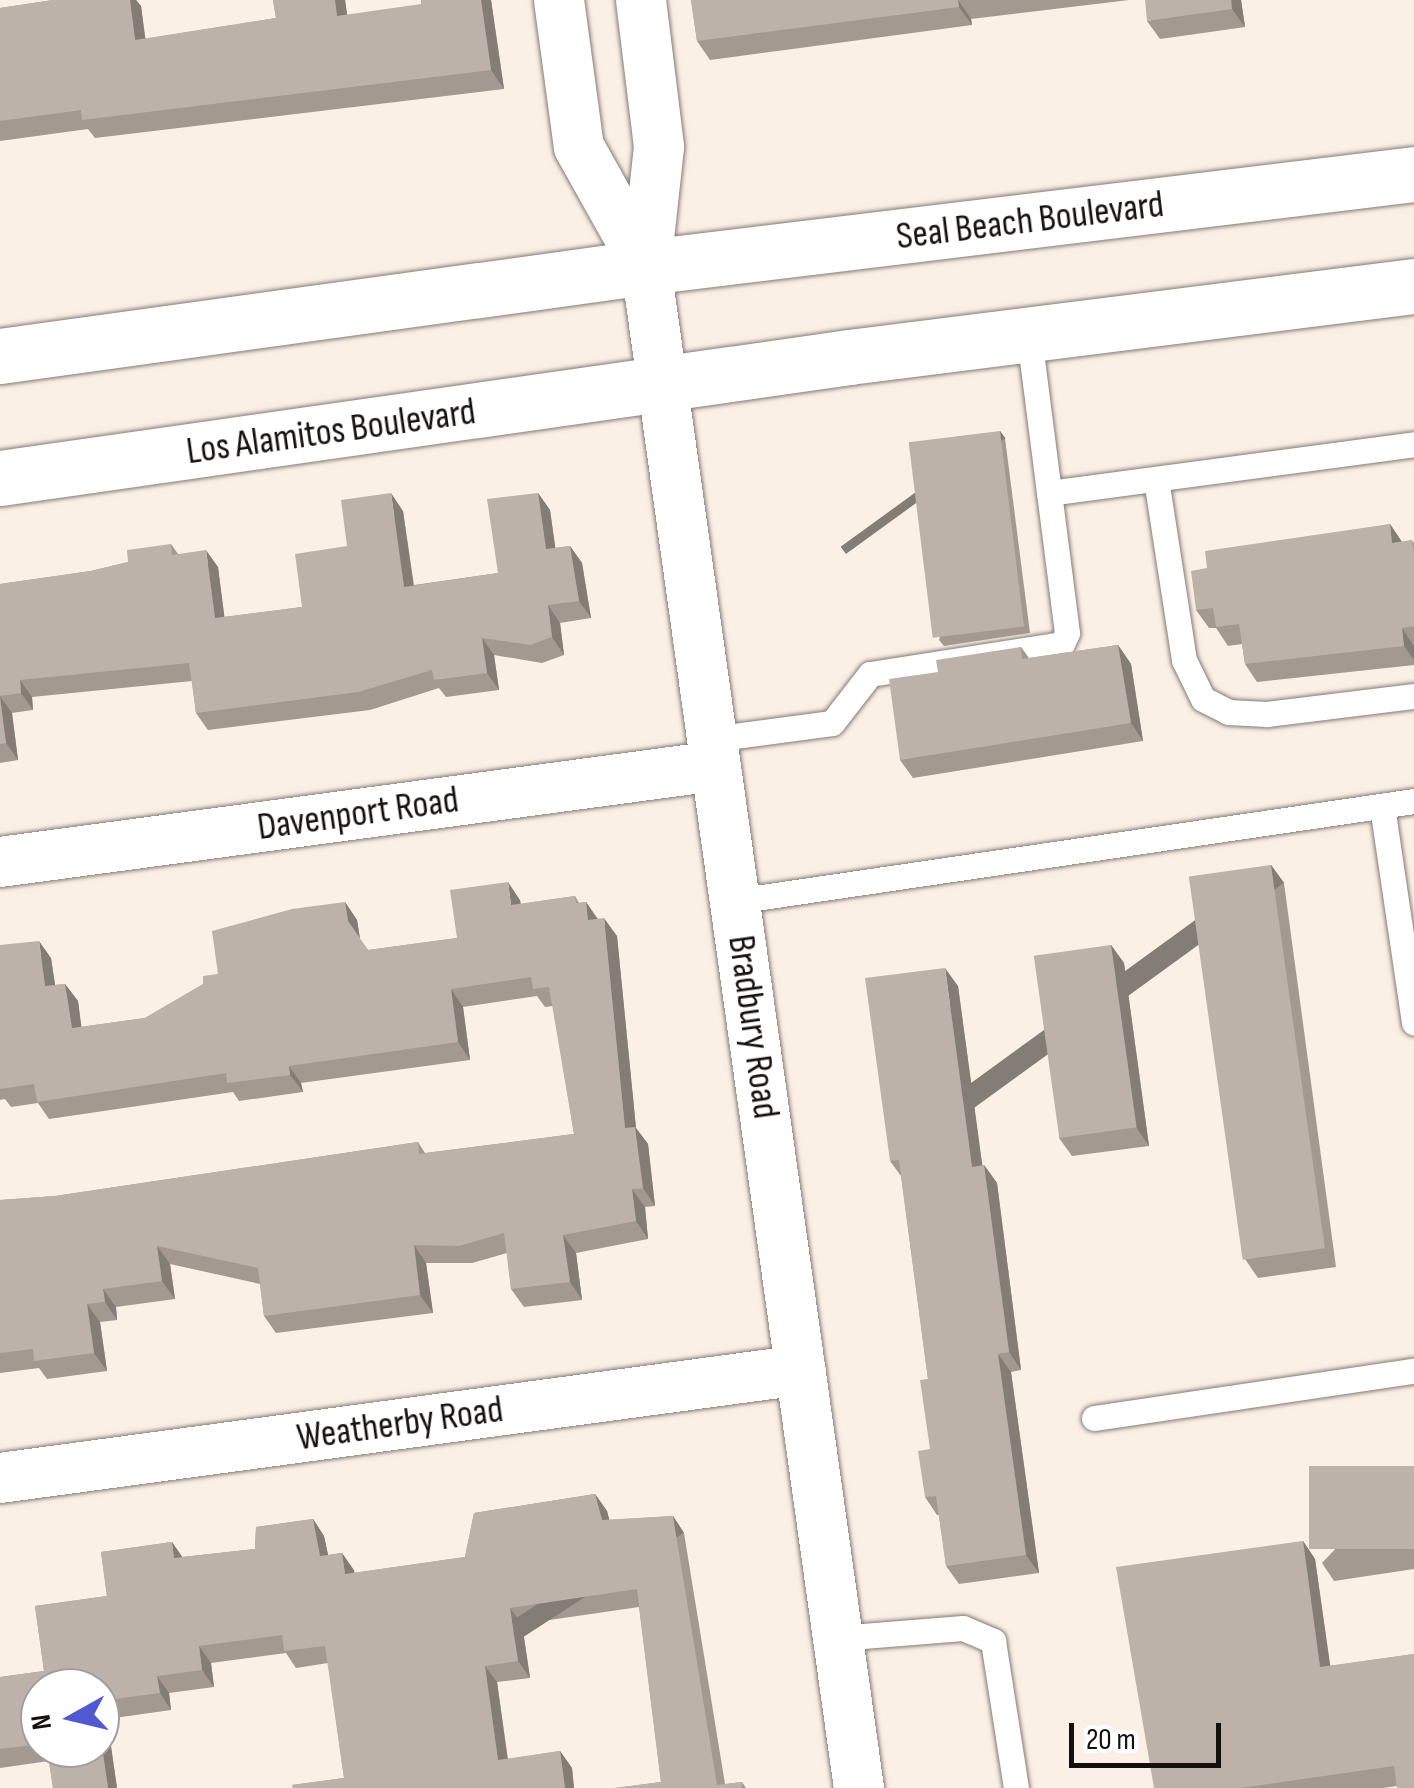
<!DOCTYPE html>
<style>
body{margin:0}
#map{position:relative;width:1414px;height:1788px;overflow:hidden;background:#fbf0e6;font-family:"Sofia Sans Condensed",sans-serif}
div>[style]{position:absolute}
.roads{filter:drop-shadow(0 0 2px #847b72) drop-shadow(0 0 2px #847b72)}
.lane>*{height:25px;margin:-12.5px;padding:0 12.5px;transform-origin:12.5px;border-radius:12.5px;background:#fff}
.street>*{height:50px;margin:-25px;padding:0 25px;transform-origin:25px;border-radius:25px;background:#fff}
.primary>*{height:55px;margin:-27.5px;padding:0 27.5px;transform-origin:27.5px;border-radius:27.5px;background:#fff}
.wall>*{inset:0;background:#a39991}
.shaded-wall>*{inset:0;background:#847d76;transform-origin:0 0}
.building>*{inset:0;background:#bdb2a9;transform-origin:0 0}
span{translate:-50% -50%;white-space:nowrap;text-align:center;line-height:1.15;-webkit-text-stroke:8px #fff;paint-order:stroke}
.street-label{font-size:38px;color:#14100d}
.north{position:absolute;left:20px;top:1668px;width:100px;height:100px;box-sizing:border-box;background:#fff;border:2px solid #a19f9e;border-radius:50%;rotate:262deg;font-size:28px;font-weight:700;line-height:40px;text-align:center;color:#14100d}
.north::after{content:'';display:block;margin:auto;width:35px;height:45px;background:#5059d0;clip-path:polygon(50% 0,100% 100%,50% 72%,0 100%)}
.scale{position:absolute;left:1069px;top:1723px;width:152px;height:45px;box-sizing:border-box;border:5px solid #14100d;border-top:0;padding-left:12px;font-size:30px;line-height:35px;white-space:nowrap;color:#14100d;-webkit-text-stroke:8px #fff;paint-order:stroke}
</style>
<div id="map">
<div class="roads">
<div class="lane">
<div style="left:1156px;top:479px;width:183px;rotate:81.2deg"></div>
<div style="left:1184px;top:660px;width:43px;rotate:64deg"></div>
<div style="left:1203px;top:699px;width:28px;rotate:27deg"></div>
<div style="left:1228px;top:712px;width:39px;rotate:3deg"></div>
<div style="left:1267px;top:714px;width:148px;rotate:-7deg"></div>
<div style="left:1049px;top:493px;width:368px;rotate:-7.6deg"></div>
<div style="left:712px;top:739px;width:121px;rotate:-7.6deg"></div>
<div style="left:832px;top:723px;width:62px;rotate:-52.2deg"></div>
<div style="left:870px;top:674px;width:194px;rotate:-8.9deg"></div>
<div style="left:1062px;top:644px;width:12px;rotate:-66deg"></div>
<div style="left:1067px;top:633px;width:300px;rotate:-97.3deg"></div>
<div style="left:1382px;top:806px;width:219px;rotate:81.6deg"></div>
<div style="left:735px;top:901px;width:686px;rotate:-8.38deg"></div>
<div style="left:1094px;top:1418px;width:323px;rotate:-8.4deg"></div>
<div style="left:838px;top:1638px;width:125px;rotate:-4.6deg"></div>
<div style="left:963px;top:1628px;width:33px;rotate:23deg"></div>
<div style="left:993px;top:1641px;width:149px;rotate:81.1deg"></div>
</div>
<div class="street">
<div style="left:559px;top:0;width:148px;rotate:82.3deg"></div>
<div style="left:579px;top:147px;width:137px;rotate:60.8deg"></div>
<div style="left:641px;top:0;width:148px;rotate:83deg"></div>
<div style="left:659px;top:147px;width:121px;rotate:96.2deg"></div>
<div style="left:646px;top:267px;width:1536px;rotate:82.03deg"></div>
<div style="left:0;top:862px;width:722px;rotate:-7.64deg"></div>
<div style="left:0;top:1478px;width:808px;rotate:-7.68deg"></div>
</div>
<div class="primary">
<div style="left:0;top:356px;width:652px;rotate:-7.84deg"></div>
<div style="left:646px;top:267px;width:774px;rotate:-6.9deg"></div>
<div style="left:0;top:478px;width:858px;rotate:-8.11deg"></div>
<div style="left:849px;top:357px;width:569px;rotate:-7.16deg"></div>
</div>
</div>
<div class="wall">
<div style="clip-path:polygon(53px 0,136px 0,141px 6px,145px 39px,276px 18px,273px 0,345px 0,347px 15px,491px 0,504px 89px,95px 138px,88px 129px,0 141px,0 8px)"></div>
<div style="clip-path:polygon(691px 0,1129px 0,971px 19px,972px 25px,710px 60px,697px 41px)"></div>
<div style="clip-path:polygon(1241px 0,1245px 27px,1160px 39px,1147px 21px)"></div>
<div style="clip-path:polygon(1000px 431px,1005px 438px,1030px 633px,944px 646px,939px 640px)"></div>
<div style="clip-path:polygon(538px 493px,550px 510px,555px 548px,570px 546px,582px 563px,591px 618px,560px 623px,564px 655px,542px 663px,494px 655px,499px 690px,446px 697px,439px 688px,370px 710px,208px 730px,196px 713px,192px 681px,32px 697px,33px 710px,12px 713px,18px 760px,0 763px,0 584px,91px 571px,128px 562px,171px 544px,178px 554px,218px 567px,224px 617px,302px 607px,347px 546px,403px 511px,414px 585px,498px 573px)"></div>
<div style="clip-path:polygon(1390px 524px,1402px 542px,1412px 540px,1414px 543px,1414px 665px,1257px 682px,1245px 664px,1242px 644px,1228px 646px,1216px 628px,1209px 628px,1196px 610px,1207px 568px)"></div>
<div style="clip-path:polygon(1118px 645px,1131px 664px,1143px 741px,913px 778px,900px 760px,938px 672px,1021px 647px,1029px 658px)"></div>
<div style="clip-path:polygon(1271px 865px,1284px 883px,1336px 1267px,1258px 1278px,1245px 1259px)"></div>
<div style="clip-path:polygon(575px 896px,579px 903px,586px 902px,598px 919px,617px 936px,636px 1128px,648px 1144px,655px 1206px,645px 1207px,648px 1239px,576px 1253px,582px 1300px,524px 1307px,511px 1289px,507px 1253px,472px 1263px,426px 1263px,433px 1313px,276px 1333px,264px 1316px,260px 1284px,170px 1264px,175px 1299px,116px 1307px,117px 1320px,100px 1322px,107px 1371px,47px 1379px,39px 1368px,0 1373px,0 1200px,55px 1196px,418px 1142px,425px 1153px,574px 1134px,553px 1006px,545px 1007px,537px 996px,463px 1007px,470px 1060px,301px 1083px,303px 1092px,239px 1101px,233px 1092px,49px 1119px,38px 1103px,11px 1107px,5px 1099px,0 1100px,0 945px,51px 958px,55px 985px,65px 984px,78px 1001px,81px 1027px,145px 1018px,345px 902px,357px 920px,360px 939px,368px 950px,457px 938px,520px 900px,521px 904px)"></div>
<div style="clip-path:polygon(1111px 945px,1124px 963px,1149px 1146px,1072px 1156px,1059px 1138px)"></div>
<div style="clip-path:polygon(958px 986px,982px 1165px,984px 1165px,997px 1183px,1021px 1370px,1011px 1372px,1039px 1573px,959px 1584px,946px 1566px,939px 1515px,937px 1515px,925px 1497px,930px 1449px,928px 1379px,901px 1176px,890px 1161px)"></div>
<div style="clip-path:polygon(1414px 1466px,1414px 1569px,1334px 1581px,1322px 1563px)"></div>
<div style="clip-path:polygon(evenodd,595px 1494px,607px 1511px,609px 1520px,673px 1516px,684px 1533px,725px 1784px,742px 1782px,746px 1788px,615px 1788px,661px 1782px,639px 1607px,522px 1624px,530px 1678px,497px 1682px,508px 1759px,560px 1751px,572px 1768px,574px 1788px,293px 1788px,292px 1785px,344px 1778px,328px 1663px,296px 1668px,286px 1653px,211px 1663px,214px 1687px,169px 1693px,171px 1710px,107px 1719px,117px 1788px,53px 1788px,49px 1761px,0 1768px,0 1677px,44px 1671px,35px 1606px,107px 1596px,101px 1552px,172px 1542px,182px 1557px,255px 1549px,256px 1527px,313px 1519px,324px 1536px,328px 1555px,342px 1553px,354px 1573px,465px 1557px,474px 1513px,595px 1494px,40px 1688px,100px 1688px,100px 1748px,40px 1748px,40px 1688px)"></div>
<div style="clip-path:polygon(1303px 1541px,1315px 1559px,1330px 1666px,1414px 1654px,1397px 1786px,1383px 1788px,1154px 1788px)"></div>
</div>
<div class="shaded-wall">
<div style="clip-path:polygon(130px 0,136px 0,141px 6px,148px 58px,135px 40px)"></div>
<div style="clip-path:polygon(335px 0,345px 0,350px 34px,337px 16px)"></div>
<div style="clip-path:polygon(481px 0,491px 0,504px 89px,491px 70px)"></div>
<div style="clip-path:polygon(958px 0,971px 19px,972px 25px,959px 7px)"></div>
<div style="clip-path:polygon(1231px 0,1241px 0,1245px 27px,1232px 9px)"></div>
<div style="left:1000px;top:431px;width:9px;height:197px;rotate:54deg"></div>
<div style="clip-path:polygon(391px 493px,403px 511px,416px 604px,404px 587px)"></div>
<div style="clip-path:polygon(538px 493px,550px 510px,558px 566px,546px 549px)"></div>
<div style="clip-path:polygon(1390px 524px,1402px 542px,1392px 543px)"></div>
<div style="clip-path:polygon(570px 546px,582px 563px,591px 618px,579px 601px)"></div>
<div style="clip-path:polygon(206px 550px,218px 567px,227px 636px,215px 618px)"></div>
<div style="clip-path:polygon(548px 605px,560px 623px,564px 655px,552px 637px)"></div>
<div style="clip-path:polygon(1402px 628px,1414px 646px,1414px 660px,1404px 646px)"></div>
<div style="clip-path:polygon(482px 638px,494px 655px,499px 690px,487px 673px)"></div>
<div style="clip-path:polygon(1118px 645px,1131px 664px,1143px 741px,1131px 723px)"></div>
<div style="clip-path:polygon(20px 680px,32px 697px,33px 710px,21px 693px)"></div>
<div style="clip-path:polygon(0 696px,12px 713px,18px 760px,6px 743px)"></div>
<div style="left:1271px;top:865px;width:22px;height:387px;rotate:54deg"></div>
<div style="clip-path:polygon(508px 882px,520px 900px,523px 923px,511px 905px)"></div>
<div style="clip-path:polygon(345px 902px,357px 920px,360px 939px,348px 921px)"></div>
<div style="clip-path:polygon(586px 902px,598px 920px,588px 920px)"></div>
<div style="clip-path:polygon(604px 918px,617px 936px,636px 1128px,648px 1144px,655px 1206px,643px 1188px,625px 1128px)"></div>
<div style="clip-path:polygon(39px 941px,51px 958px,58px 1004px,45px 986px)"></div>
<div style="clip-path:polygon(1111px 945px,1124px 963px,1149px 1146px,1136px 1127px)"></div>
<div style="clip-path:polygon(945px 968px,958px 986px,985px 1185px,972px 1167px)"></div>
<div style="clip-path:polygon(65px 984px,78px 1001px,84px 1046px,72px 1028px)"></div>
<div style="clip-path:polygon(451px 989px,463px 1007px,470px 1060px,458px 1042px)"></div>
<div style="clip-path:polygon(289px 1066px,301px 1083px,303px 1092px,290px 1075px)"></div>
<div style="clip-path:polygon(984px 1165px,997px 1183px,1021px 1370px,1009px 1352px)"></div>
<div style="clip-path:polygon(632px 1189px,645px 1207px,648px 1239px,636px 1221px)"></div>
<div style="clip-path:polygon(563px 1235px,576px 1253px,582px 1300px,570px 1282px)"></div>
<div style="clip-path:polygon(414px 1245px,426px 1263px,433px 1313px,420px 1295px)"></div>
<div style="clip-path:polygon(157px 1246px,170px 1264px,175px 1299px,162px 1281px)"></div>
<div style="clip-path:polygon(103px 1289px,116px 1307px,117px 1320px,105px 1302px)"></div>
<div style="clip-path:polygon(87px 1304px,100px 1322px,107px 1371px,94px 1353px)"></div>
<div style="clip-path:polygon(998px 1354px,1011px 1372px,1039px 1573px,1026px 1555px)"></div>
<div style="clip-path:polygon(595px 1494px,607px 1511px,614px 1537px,602px 1520px)"></div>
<div style="left:673px;top:1516px;width:20px;height:273px;rotate:57deg"></div>
<div style="clip-path:polygon(313px 1519px,324px 1536px,332px 1573px,320px 1556px)"></div>
<div style="clip-path:polygon(1303px 1541px,1315px 1559px,1333px 1685px,1320px 1667px)"></div>
<div style="clip-path:polygon(172px 1542px,183px 1558px,174px 1558px)"></div>
<div style="clip-path:polygon(342px 1553px,354px 1570px,357px 1591px,345px 1574px)"></div>
<div style="clip-path:polygon(510px 1608px,522px 1624px,530px 1678px,518px 1661px)"></div>
<div style="clip-path:polygon(199px 1646px,211px 1663px,214px 1687px,202px 1670px)"></div>
<div style="clip-path:polygon(485px 1666px,497px 1682px,510px 1777px,498px 1760px)"></div>
<div style="clip-path:polygon(157px 1676px,169px 1693px,171px 1710px,160px 1693px)"></div>
<div style="clip-path:polygon(100px 1708px,107px 1719px,117px 1788px,108px 1788px,100px 1733px)"></div>
<div style="clip-path:polygon(560px 1751px,572px 1768px,574px 1788px,565px 1788px)"></div>
</div>
<div class="building">
<div style="clip-path:polygon(53px 0,130px 0,135px 40px,276px 18px,273px 0,335px 0,337px 16px,421px 4px,421px 0,481px 0,491px 70px,82px 120px,81px 110px,0 121px,0 8px)"></div>
<div style="clip-path:polygon(691px 0,961px 0,958px 0,959px 7px,697px 41px)"></div>
<div style="clip-path:polygon(1145px 0,1231px 0,1232px 9px,1147px 21px)"></div>
<div style="left:1000px;top:431px;width:197px;height:92px;rotate:83deg"></div>
<div style="clip-path:polygon(391px 493px,404px 587px,498px 573px,487px 499px,538px 493px,546px 549px,570px 546px,579px 601px,548px 605px,552px 637px,530px 645px,482px 638px,487px 673px,434px 680px,432px 670px,358px 692px,196px 713px,189px 663px,20px 680px,21px 693px,0 696px,0 584px,91px 571px,128px 562px,127px 550px,171px 544px,172px 555px,206px 550px,215px 618px,302px 607px,295px 554px,347px 546px,341px 500px)"></div>
<div style="clip-path:polygon(1390px 524px,1392px 543px,1412px 540px,1414px 553px,1414px 626px,1402px 628px,1404px 646px,1245px 664px,1239px 624px,1216px 627px,1213px 608px,1196px 610px,1191px 571px,1207px 568px,1205px 551px)"></div>
<div style="clip-path:polygon(1118px 645px,1131px 723px,900px 760px,889px 679px,938px 672px,936px 660px,1021px 647px,1022px 659px)"></div>
<div style="clip-path:polygon(0 698px,6px 743px,0 744px)"></div>
<div style="left:1271px;top:865px;width:387px;height:83px;rotate:82deg"></div>
<div style="clip-path:polygon(508px 882px,511px 905px,575px 896px,576px 903px,586px 902px,588px 920px,604px 918px,625px 1128px,635px 1127px,643px 1188px,632px 1189px,636px 1221px,563px 1235px,570px 1282px,511px 1289px,504px 1233px,459px 1246px,414px 1245px,420px 1295px,264px 1316px,258px 1268px,157px 1246px,162px 1281px,103px 1289px,105px 1302px,87px 1304px,94px 1353px,34px 1361px,33px 1349px,0 1353px,0 1200px,55px 1196px,418px 1142px,419px 1154px,574px 1134px,549px 987px,533px 989px,531px 977px,451px 989px,458px 1042px,289px 1066px,290px 1075px,227px 1083px,226px 1073px,37px 1102px,34px 1084px,0 1089px,0 945px,39px 941px,45px 986px,65px 984px,72px 1028px,145px 1018px,203px 984px,203px 976px,218px 974px,212px 931px,292px 909px,345px 902px,348px 921px,368px 950px,457px 938px,450px 890px)"></div>
<div style="left:1111px;top:945px;width:184px;height:78px;rotate:82deg"></div>
<div style="clip-path:polygon(945px 968px,972px 1167px,984px 1165px,1009px 1352px,998px 1354px,1026px 1555px,946px 1566px,936px 1496px,925px 1497px,918px 1451px,930px 1449px,920px 1380px,928px 1379px,899px 1160px,890px 1161px,865px 978px)"></div>
<div style="left:1414px;top:1466px;width:83px;height:105px;rotate:90deg"></div>
<div style="clip-path:polygon(595px 1494px,602px 1520px,673px 1516px,717px 1785px,742px 1782px,742px 1788px,615px 1788px,661px 1782px,637px 1589px,510px 1608px,518px 1661px,485px 1666px,498px 1760px,560px 1751px,565px 1788px,293px 1788px,292px 1785px,344px 1778px,325px 1646px,284px 1651px,282px 1635px,199px 1646px,202px 1670px,157px 1676px,160px 1693px,100px 1701px,100px 1688px,40px 1688px,40px 1744px,0 1749px,0 1677px,44px 1671px,35px 1606px,107px 1596px,101px 1552px,172px 1542px,174px 1558px,255px 1549px,256px 1527px,313px 1519px,320px 1556px,342px 1553px,345px 1574px,465px 1557px,474px 1513px)"></div>
<div style="clip-path:polygon(1303px 1541px,1320px 1667px,1414px 1654px,1414px 1788px,1397px 1788px,1394px 1766px,1240px 1788px,1154px 1788px,1116px 1567px)"></div>
<div style="clip-path:polygon(100px 1733px,108px 1788px,53px 1788px,47px 1748px,100px 1748px)"></div>
</div>
<div class="street-label">
<span style="left:1030px;top:221px;rotate:-7deg">Seal Beach Boulevard</span>
<span style="left:331px;top:432px;rotate:-8deg">Los Alamitos Boulevard</span>
<span style="left:358px;top:814px;rotate:-8deg">Davenport Road</span>
<span style="left:753px;top:1027px;rotate:82deg">Bradbury Road</span>
<span style="left:400px;top:1424px;rotate:-8deg">Weatherby Road</span>
</div>
<div class="north">N</div>
<div class="scale">20 m</div>
</div>
